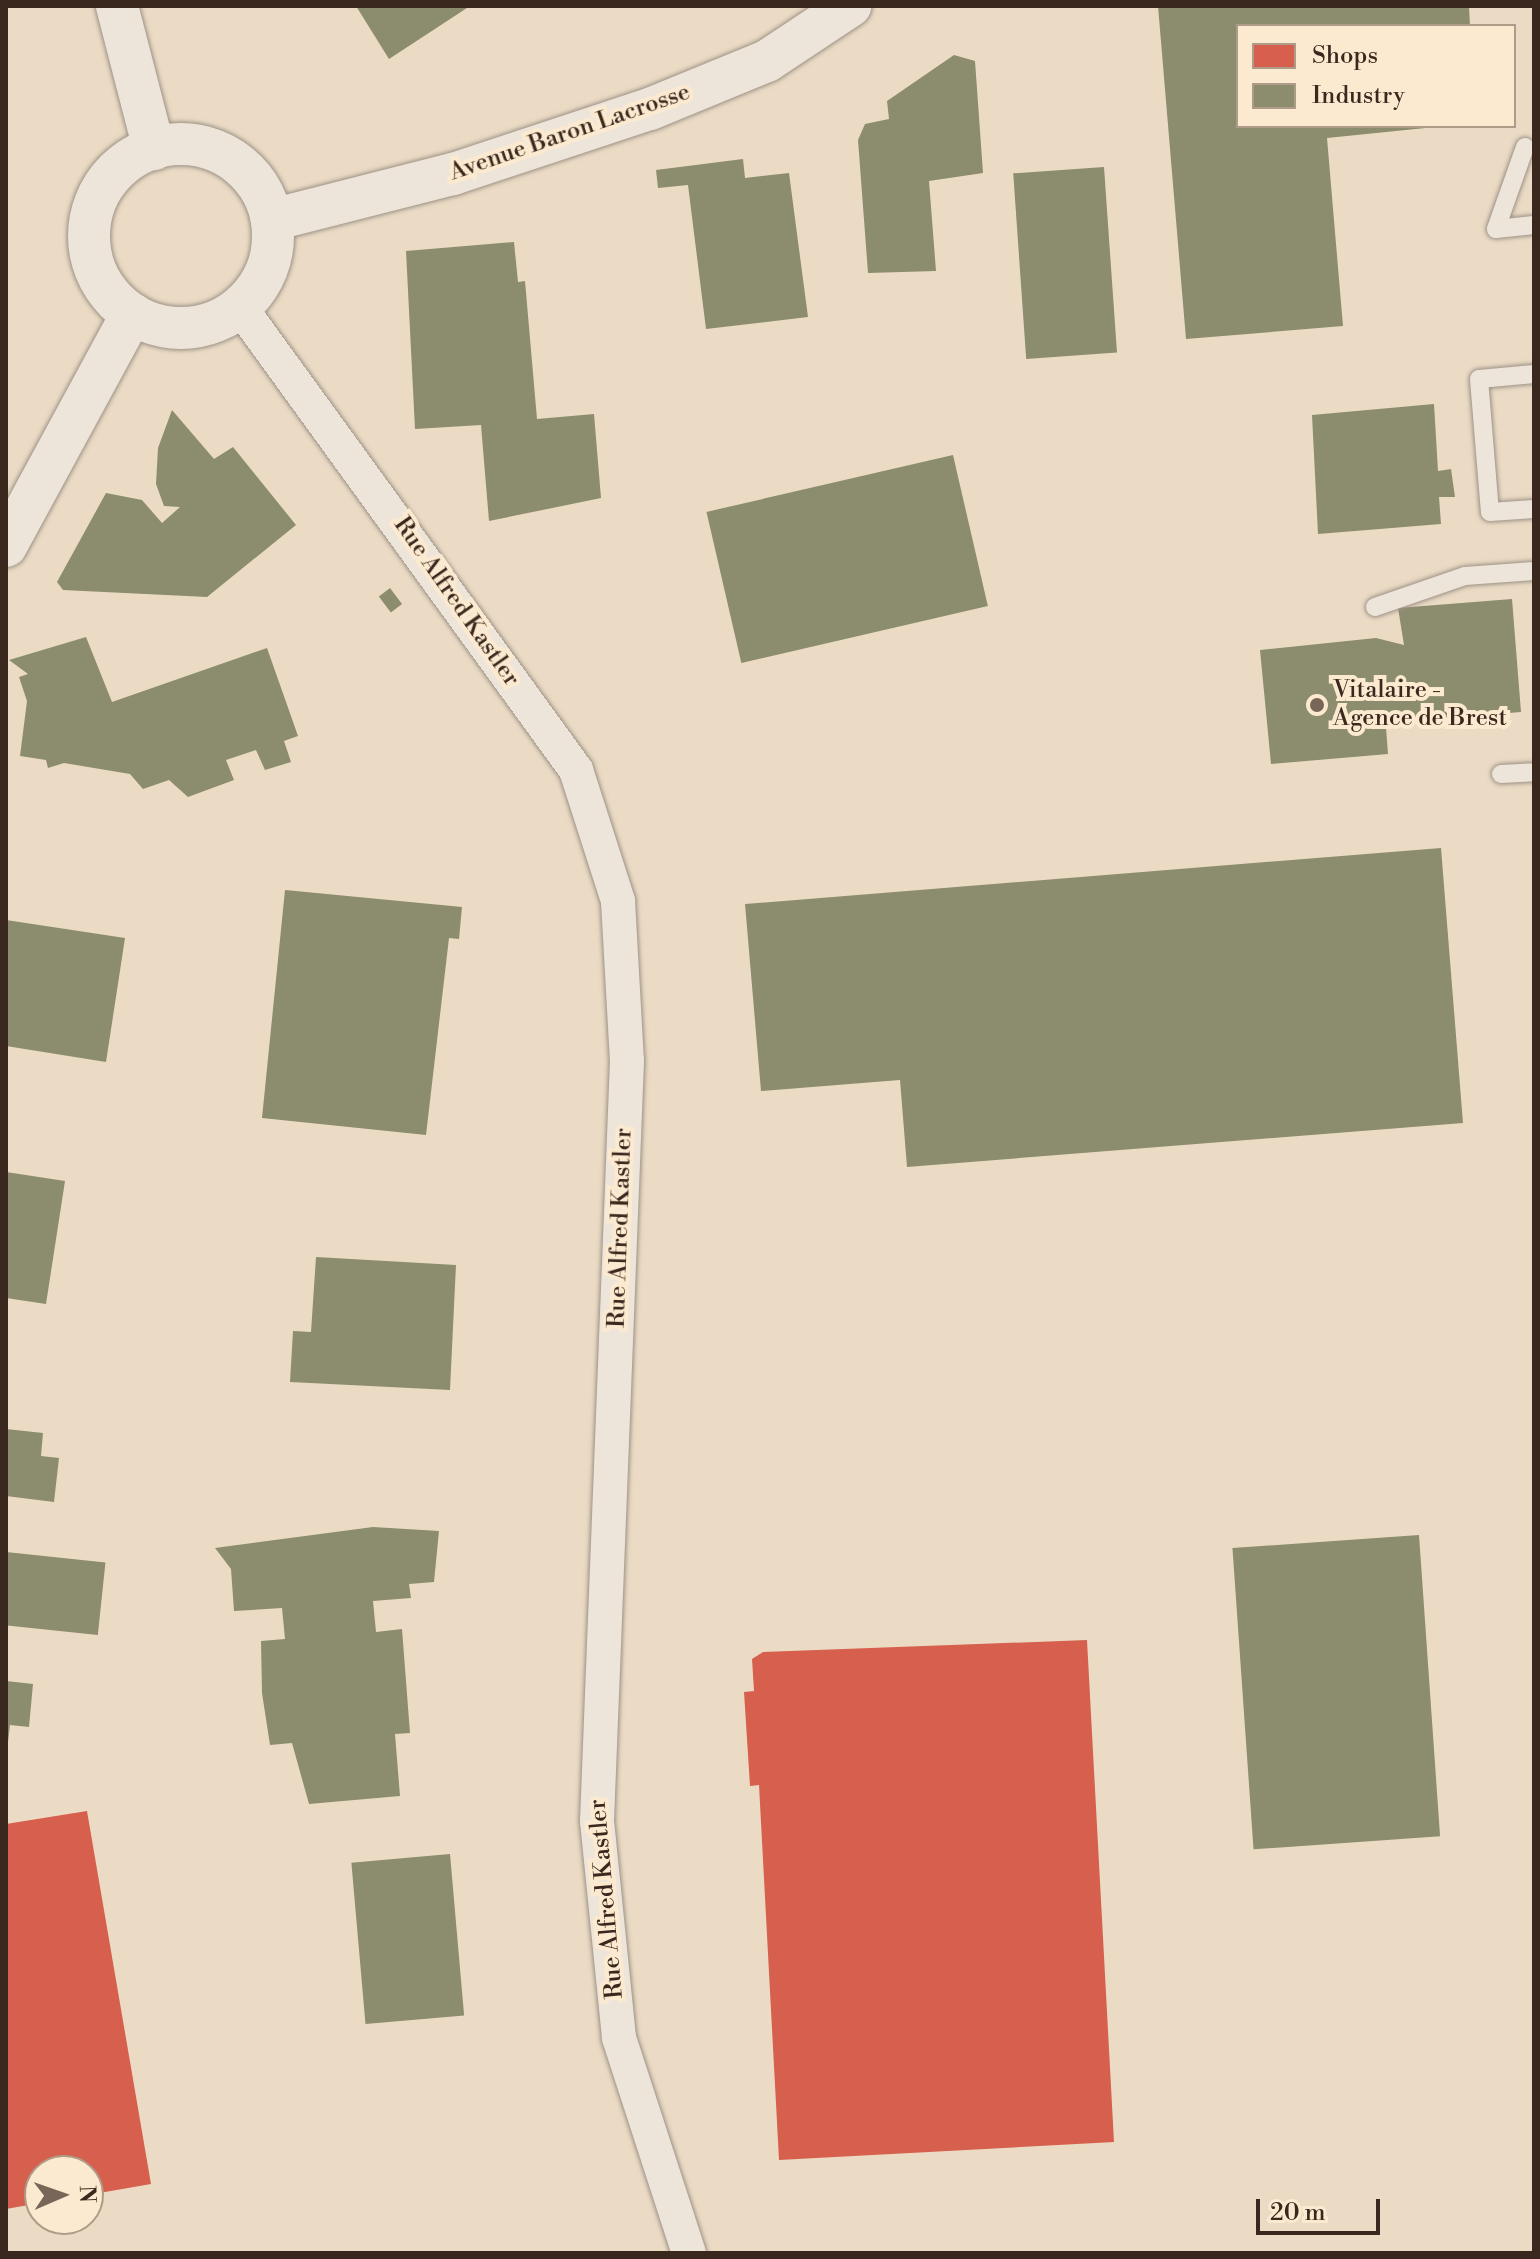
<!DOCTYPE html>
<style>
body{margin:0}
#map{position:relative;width:1540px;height:2259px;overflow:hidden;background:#ebdbc5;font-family:"Libre Bodoni",serif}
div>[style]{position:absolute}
.shops>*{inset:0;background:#d6604d}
.industry>*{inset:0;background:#8c8c6e;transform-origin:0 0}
.roads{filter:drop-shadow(0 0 2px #9d9285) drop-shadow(0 0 2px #9d9285)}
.service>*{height:18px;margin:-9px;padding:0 9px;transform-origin:9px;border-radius:9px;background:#eee5da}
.minor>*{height:34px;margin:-17px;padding:0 17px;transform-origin:17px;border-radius:17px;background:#eee5da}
.tertiary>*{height:42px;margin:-21px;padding:0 21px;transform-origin:21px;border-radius:21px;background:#eee5da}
.tertiary>.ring{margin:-21px;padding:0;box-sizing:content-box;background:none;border:42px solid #eee5da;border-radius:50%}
.dots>*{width:22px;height:22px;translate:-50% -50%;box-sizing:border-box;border:4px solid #fcead0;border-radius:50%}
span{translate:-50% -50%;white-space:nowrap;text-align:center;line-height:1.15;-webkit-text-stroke:8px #fcead0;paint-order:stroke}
.street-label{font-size:24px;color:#3a271d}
.poi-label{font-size:24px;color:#3a271d}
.left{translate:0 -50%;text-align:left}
.frame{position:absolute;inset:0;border:8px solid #3a271d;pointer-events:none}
.legend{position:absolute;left:1236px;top:24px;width:280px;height:104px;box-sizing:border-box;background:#fcead0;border:2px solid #ae9c88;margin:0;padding:10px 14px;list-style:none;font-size:24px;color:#3a271d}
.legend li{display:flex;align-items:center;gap:16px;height:40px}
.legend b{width:40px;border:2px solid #ae9c88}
.north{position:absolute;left:24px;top:2155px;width:80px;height:80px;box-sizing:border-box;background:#fcead0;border:2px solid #ae9c88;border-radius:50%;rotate:88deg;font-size:22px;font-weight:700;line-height:32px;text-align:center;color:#3a271d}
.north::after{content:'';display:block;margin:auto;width:28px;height:36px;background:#786658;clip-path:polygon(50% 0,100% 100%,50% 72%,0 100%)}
.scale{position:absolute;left:1256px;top:2199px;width:124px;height:36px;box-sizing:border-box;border:4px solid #3a271d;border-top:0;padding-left:10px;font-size:24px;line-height:28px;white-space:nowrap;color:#3a271d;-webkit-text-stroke:6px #fcead0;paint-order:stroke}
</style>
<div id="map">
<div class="shops">
<div style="clip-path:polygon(1087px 1640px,1114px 2142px,779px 2160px,759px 1785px,750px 1786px,744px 1692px,754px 1691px,752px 1659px,763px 1652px)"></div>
<div style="clip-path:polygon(87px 1811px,151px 2184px,88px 2195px,88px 2171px,40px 2171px,40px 2203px,6px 2209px,6px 1824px)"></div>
</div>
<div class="industry">
<div style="clip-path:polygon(356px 6px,470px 6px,389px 59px)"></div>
<div style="clip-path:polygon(1158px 6px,1469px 6px,1470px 26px,1238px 26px,1238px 126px,1445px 126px,1327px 138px,1343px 326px,1186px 339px)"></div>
<div style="clip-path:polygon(954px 55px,975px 61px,983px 173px,929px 181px,936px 271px,868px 273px,858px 140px,865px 124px,889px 119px,887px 101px)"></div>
<div style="clip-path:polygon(743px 159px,745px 178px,789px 173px,808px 317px,706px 329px,688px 185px,658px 188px,656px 170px)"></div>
<div style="left:1104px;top:167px;width:186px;height:91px;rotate:86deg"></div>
<div style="clip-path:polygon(514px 242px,518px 282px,525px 281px,537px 419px,594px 414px,601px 498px,489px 521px,481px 425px,415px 429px,406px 251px)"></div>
<div style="clip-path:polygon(1434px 404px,1438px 471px,1451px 469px,1455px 497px,1439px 497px,1441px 524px,1318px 534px,1312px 415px)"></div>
<div style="clip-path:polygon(172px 410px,214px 459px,233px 447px,296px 525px,207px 597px,63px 590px,57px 582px,106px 493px,142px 500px,162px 523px,180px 507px,164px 506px,156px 484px,158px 448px)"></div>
<div style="left:953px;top:455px;width:155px;height:253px;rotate:77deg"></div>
<div style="left:390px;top:588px;width:20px;height:14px;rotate:53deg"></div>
<div style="clip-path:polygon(1512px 599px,1521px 712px,1406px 721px,1405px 712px,1385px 714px,1388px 754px,1271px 764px,1260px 650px,1376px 638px,1404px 645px,1398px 608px)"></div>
<div style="clip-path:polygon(86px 637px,112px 702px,267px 648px,298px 736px,284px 741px,291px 762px,265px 770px,256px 750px,226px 760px,234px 780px,188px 797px,169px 780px,143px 789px,130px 774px,64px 763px,48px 768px,46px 760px,20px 756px,27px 701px,19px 677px,28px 674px,9px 660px)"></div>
<div style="clip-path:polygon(1441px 848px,1463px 1123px,907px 1167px,900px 1080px,761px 1091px,745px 904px)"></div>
<div style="clip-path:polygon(285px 890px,462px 907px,459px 939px,449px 938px,426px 1135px,262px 1118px)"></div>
<div style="clip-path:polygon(6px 920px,125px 938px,106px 1062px,6px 1046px)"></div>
<div style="clip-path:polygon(6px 1172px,65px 1181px,46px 1304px,6px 1298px)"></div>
<div style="clip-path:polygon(316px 1257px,456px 1265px,450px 1390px,290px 1382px,293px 1331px,311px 1332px)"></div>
<div style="clip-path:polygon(6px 1429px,43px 1433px,41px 1456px,59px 1458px,54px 1502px,6px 1496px)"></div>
<div style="clip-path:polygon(373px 1527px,439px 1531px,434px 1582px,409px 1584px,411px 1598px,373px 1601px,376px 1632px,402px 1629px,410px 1733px,395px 1734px,400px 1796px,309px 1804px,292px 1743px,270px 1745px,262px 1693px,261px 1641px,285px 1639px,282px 1608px,234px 1611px,231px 1569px,215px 1548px)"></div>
<div style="left:1419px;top:1535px;width:302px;height:187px;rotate:86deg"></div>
<div style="left:6px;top:1552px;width:100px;height:73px;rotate:6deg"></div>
<div style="clip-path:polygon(6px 1681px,33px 1684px,29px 1727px,10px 1725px,8px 1742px)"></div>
<div style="left:450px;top:1854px;width:162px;height:99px;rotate:85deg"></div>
</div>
<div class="roads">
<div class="service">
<div style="left:1525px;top:147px;width:87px;rotate:109.5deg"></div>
<div style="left:1496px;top:229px;width:38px;rotate:-6deg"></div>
<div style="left:1534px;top:374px;width:55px;rotate:174.8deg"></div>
<div style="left:1479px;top:379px;width:133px;rotate:85.3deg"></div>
<div style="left:1490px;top:512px;width:44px;rotate:-3.9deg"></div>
<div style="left:1375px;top:607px;width:95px;rotate:-19deg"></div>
<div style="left:1465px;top:576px;width:69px;rotate:-4.1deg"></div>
<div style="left:1501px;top:774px;width:33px;rotate:-3deg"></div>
</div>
<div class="minor">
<div style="left:240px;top:307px;width:572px;rotate:54.03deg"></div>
<div style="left:576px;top:770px;width:138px;rotate:72.2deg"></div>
<div style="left:618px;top:901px;width:160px;rotate:86.8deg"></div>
<div style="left:627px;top:1061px;width:761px;rotate:92.26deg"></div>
<div style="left:597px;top:1821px;width:218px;rotate:84.2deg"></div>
<div style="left:619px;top:2038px;width:226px;rotate:72deg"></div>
</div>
<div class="tertiary">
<div style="left:117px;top:6px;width:148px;rotate:75.5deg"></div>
<div class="ring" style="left:89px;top:144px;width:142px;height:142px"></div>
<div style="left:272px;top:220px;width:187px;rotate:-14.3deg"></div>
<div style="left:453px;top:174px;width:207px;rotate:-18.3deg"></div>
<div style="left:650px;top:109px;width:126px;rotate:-22.3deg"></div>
<div style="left:767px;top:61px;width:100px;rotate:-33.5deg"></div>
<div style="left:6px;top:546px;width:264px;rotate:-61.5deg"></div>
</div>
</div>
<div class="dots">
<div style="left:1317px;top:705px;background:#786658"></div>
</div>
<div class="street-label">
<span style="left:570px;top:133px;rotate:-19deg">Avenue Baron Lacrosse</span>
<span style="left:456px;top:602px;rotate:55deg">Rue Alfred Kastler</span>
<span style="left:621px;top:1228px;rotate:-88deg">Rue Alfred Kastler</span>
<span style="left:607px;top:1899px;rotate:-95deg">Rue Alfred Kastler</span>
</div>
<div class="poi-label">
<span class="left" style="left:1333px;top:705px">Vitalaire -<br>Agence de Brest</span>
</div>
<div class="frame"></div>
<ul class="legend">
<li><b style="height:22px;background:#d6604d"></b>Shops</li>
<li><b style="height:22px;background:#8c8c6e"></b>Industry</li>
</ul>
<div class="north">N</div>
<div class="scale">20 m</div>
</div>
